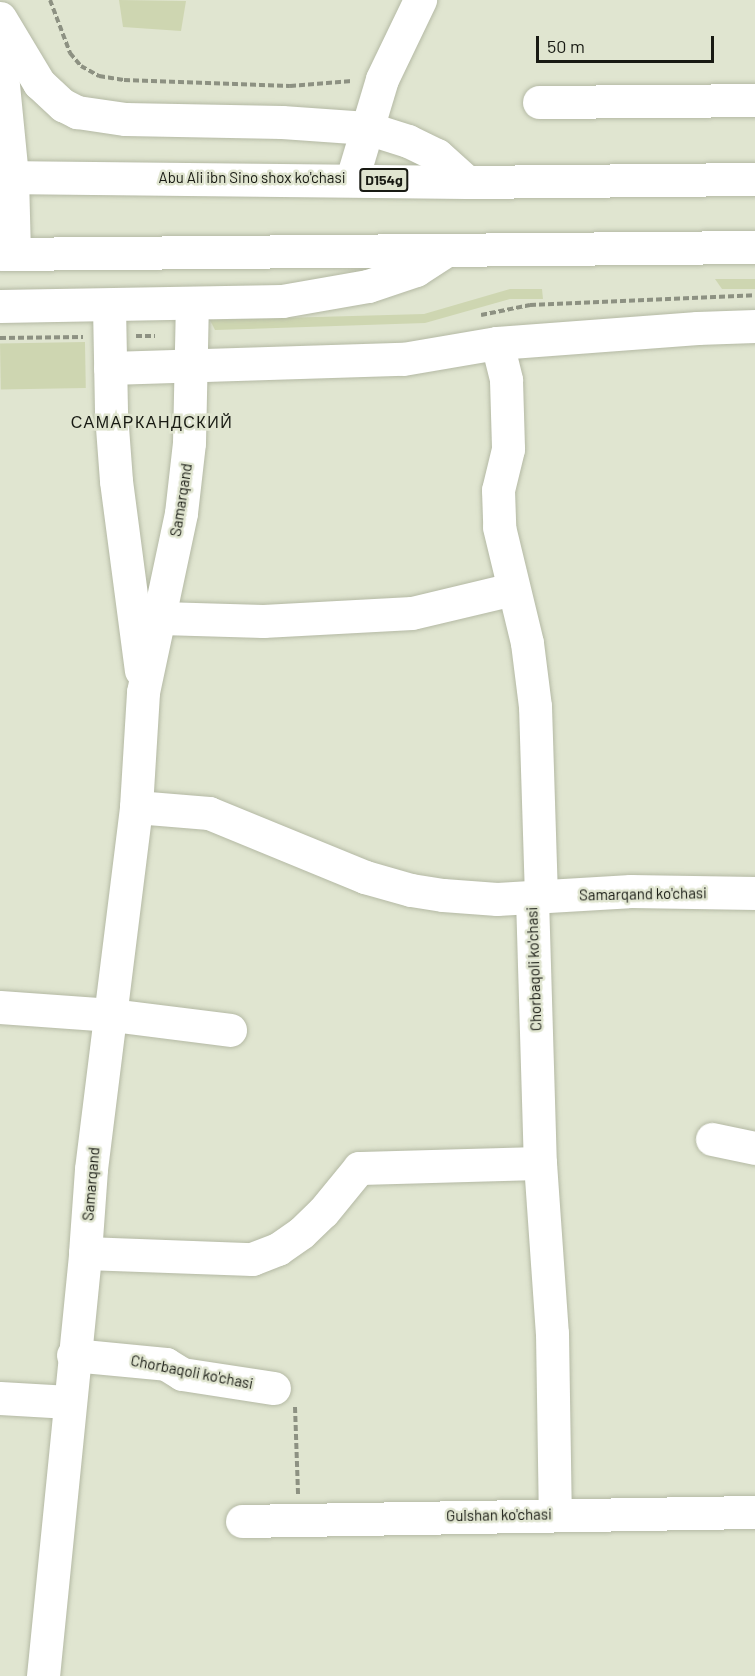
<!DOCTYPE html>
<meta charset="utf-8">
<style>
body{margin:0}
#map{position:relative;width:755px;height:1676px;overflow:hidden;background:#e0e5d0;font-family:Barlow,sans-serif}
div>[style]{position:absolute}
.green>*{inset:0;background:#ced6b1;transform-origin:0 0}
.path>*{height:4px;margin-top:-2px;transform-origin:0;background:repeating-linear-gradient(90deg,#8d9182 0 6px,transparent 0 9px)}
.roads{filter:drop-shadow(0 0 2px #b4b9a4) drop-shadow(0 0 2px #b4b9a4)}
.minor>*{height:33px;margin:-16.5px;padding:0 16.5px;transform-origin:16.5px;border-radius:16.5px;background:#fff}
.major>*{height:33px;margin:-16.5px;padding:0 16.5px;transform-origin:16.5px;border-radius:16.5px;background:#fff}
span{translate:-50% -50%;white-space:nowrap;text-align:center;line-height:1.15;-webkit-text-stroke:5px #e0e5d0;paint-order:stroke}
.shield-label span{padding:2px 4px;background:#e0e5d0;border:2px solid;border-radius:4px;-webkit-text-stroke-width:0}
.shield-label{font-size:14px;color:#181a13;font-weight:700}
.street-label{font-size:15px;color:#181a13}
.neighbourhood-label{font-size:16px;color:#181a13;letter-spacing:1.5px}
.scale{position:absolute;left:536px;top:36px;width:178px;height:27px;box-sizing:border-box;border:3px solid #181a13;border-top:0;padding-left:8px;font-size:18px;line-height:21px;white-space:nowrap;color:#181a13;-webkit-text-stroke:4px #e0e5d0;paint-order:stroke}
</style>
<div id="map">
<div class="green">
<div style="clip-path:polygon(119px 0,186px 1px,181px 31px,123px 27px)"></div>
<div style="clip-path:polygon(715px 279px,755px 279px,755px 289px,722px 289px)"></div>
<div style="clip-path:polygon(510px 289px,542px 289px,543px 299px,510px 299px,425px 323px,215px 330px,210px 320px,424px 314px)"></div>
<div style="left:85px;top:342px;width:46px;height:85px;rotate:89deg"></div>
</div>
<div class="path">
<div style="left:50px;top:0;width:57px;rotate:69.3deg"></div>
<div style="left:70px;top:53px;width:17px;rotate:50deg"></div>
<div style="left:81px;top:66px;width:21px;rotate:29deg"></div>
<div style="left:99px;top:76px;width:25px;rotate:9deg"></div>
<div style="left:124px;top:80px;width:166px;rotate:2.1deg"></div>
<div style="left:290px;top:86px;width:62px;rotate:-4.6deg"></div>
<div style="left:481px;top:315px;width:50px;rotate:-11.5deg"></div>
<div style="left:530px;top:305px;width:225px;rotate:-2.5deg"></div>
<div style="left:136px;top:336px;width:19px"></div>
<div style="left:0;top:338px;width:83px;rotate:-0.7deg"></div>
<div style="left:295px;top:1407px;width:87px;rotate:88deg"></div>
</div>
<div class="roads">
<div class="minor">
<div style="left:539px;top:102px;width:216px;rotate:-0.5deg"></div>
<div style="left:352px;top:179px;width:104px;rotate:-73.3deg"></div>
<div style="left:382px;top:79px;width:88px;rotate:-64.3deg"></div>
<div style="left:0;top:306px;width:282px;rotate:-1deg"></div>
<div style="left:282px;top:301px;width:87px;rotate:-9.9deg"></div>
<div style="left:368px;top:286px;width:51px;rotate:-18.4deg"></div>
<div style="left:416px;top:270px;width:35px;rotate:-33deg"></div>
<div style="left:109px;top:306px;width:108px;rotate:88.9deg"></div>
<div style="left:111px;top:414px;width:67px;rotate:85.7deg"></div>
<div style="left:116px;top:481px;width:191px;rotate:82.5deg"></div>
<div style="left:497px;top:343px;width:201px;rotate:-4.3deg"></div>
<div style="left:697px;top:328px;width:58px;rotate:-2deg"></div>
<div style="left:110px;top:368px;width:293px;rotate:-1.8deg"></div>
<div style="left:403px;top:359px;width:95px;rotate:-9.7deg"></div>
<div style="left:497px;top:343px;width:38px;rotate:76deg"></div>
<div style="left:506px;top:380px;width:69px;rotate:88.3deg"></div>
<div style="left:508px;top:449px;width:42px;rotate:103.7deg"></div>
<div style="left:498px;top:490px;width:37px;rotate:88deg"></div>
<div style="left:499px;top:527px;width:119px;rotate:76.4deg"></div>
<div style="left:527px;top:643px;width:64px;rotate:82.8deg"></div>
<div style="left:535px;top:706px;width:190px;rotate:88.2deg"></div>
<div style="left:161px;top:618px;width:102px;rotate:1.7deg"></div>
<div style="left:263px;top:621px;width:149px;rotate:-3.1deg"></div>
<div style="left:412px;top:613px;width:104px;rotate:-13.4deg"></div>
<div style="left:136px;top:807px;width:73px;rotate:4.7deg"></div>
<div style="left:209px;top:813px;width:169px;rotate:22.3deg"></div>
<div style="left:365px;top:877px;width:48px;rotate:15.8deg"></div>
<div style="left:411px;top:890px;width:32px;rotate:9deg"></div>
<div style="left:443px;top:895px;width:54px;rotate:4.2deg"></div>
<div style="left:497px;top:899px;width:134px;rotate:-3.4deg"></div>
<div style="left:631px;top:891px;width:124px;rotate:0.9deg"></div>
<div style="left:532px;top:898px;width:265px;rotate:88.3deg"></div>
<div style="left:540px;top:1163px;width:170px;rotate:86deg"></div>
<div style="left:552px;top:1333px;width:181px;rotate:89.1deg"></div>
<div style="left:0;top:1007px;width:112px;rotate:4.1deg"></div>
<div style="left:112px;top:1015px;width:119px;rotate:7.2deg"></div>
<div style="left:712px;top:1139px;width:44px;rotate:11.8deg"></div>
<div style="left:85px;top:1253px;width:167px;rotate:2.1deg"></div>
<div style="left:252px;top:1259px;width:28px;rotate:-21deg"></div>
<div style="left:278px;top:1249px;width:28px;rotate:-35deg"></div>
<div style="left:301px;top:1233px;width:30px;rotate:-44deg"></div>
<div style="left:323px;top:1212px;width:57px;rotate:-50.7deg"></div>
<div style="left:359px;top:1168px;width:181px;rotate:-1.6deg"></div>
<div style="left:73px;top:1355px;width:93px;rotate:5.5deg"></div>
<div style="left:166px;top:1364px;width:19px;rotate:32deg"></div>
<div style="left:182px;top:1374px;width:93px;rotate:8.7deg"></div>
<div style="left:0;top:1398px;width:69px;rotate:3.3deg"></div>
<div style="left:242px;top:1521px;width:513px;rotate:-1.01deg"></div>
<div style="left:43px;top:1676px;width:425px;rotate:-84.3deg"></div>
<div style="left:85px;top:1253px;width:84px;rotate:-85.9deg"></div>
<div style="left:91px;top:1169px;width:365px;rotate:-82.9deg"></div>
<div style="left:136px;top:807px;width:115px;rotate:-86.5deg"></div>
<div style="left:143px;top:692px;width:183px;rotate:-78deg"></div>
<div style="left:181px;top:513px;width:70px;rotate:-83.5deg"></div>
<div style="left:189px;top:443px;width:139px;rotate:-88.8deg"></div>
</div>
<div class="major">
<div style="left:0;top:18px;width:76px;rotate:59deg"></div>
<div style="left:39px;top:83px;width:33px;rotate:43deg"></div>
<div style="left:63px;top:105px;width:16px;rotate:27deg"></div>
<div style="left:77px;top:112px;width:49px;rotate:8.3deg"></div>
<div style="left:125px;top:119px;width:157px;rotate:1.1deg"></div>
<div style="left:282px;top:122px;width:85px;rotate:4deg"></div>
<div style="left:367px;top:128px;width:43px;rotate:17.6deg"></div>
<div style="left:408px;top:141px;width:32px;rotate:26deg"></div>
<div style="left:437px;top:155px;width:40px;rotate:42deg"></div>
<div style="left:0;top:54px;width:124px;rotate:84.4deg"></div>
<div style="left:12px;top:177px;width:77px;rotate:88.5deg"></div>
<div style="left:0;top:177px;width:467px;rotate:0.6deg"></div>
<div style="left:467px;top:182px;width:288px;rotate:-0.6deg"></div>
<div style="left:0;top:254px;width:755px;rotate:-0.53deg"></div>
</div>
</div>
<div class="shield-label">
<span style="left:384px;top:180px">D154g</span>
</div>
<div class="street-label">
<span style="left:252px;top:178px">Abu Ali ibn Sino shox ko'chasi</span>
<span style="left:181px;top:500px;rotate:-81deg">Samarqand</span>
<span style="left:643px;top:894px;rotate:-1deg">Samarqand ko'chasi</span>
<span style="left:534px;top:969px;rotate:-92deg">Chorbaqoli ko'chasi</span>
<span style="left:91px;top:1184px;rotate:-85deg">Samarqand</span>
<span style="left:192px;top:1372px;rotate:11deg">Chorbaqoli ko'chasi</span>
<span style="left:499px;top:1515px;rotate:-1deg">Gulshan ko'chasi</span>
</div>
<div class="neighbourhood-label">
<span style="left:152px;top:422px">САМАРКАНДСКИЙ</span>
</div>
<div class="scale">50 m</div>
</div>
